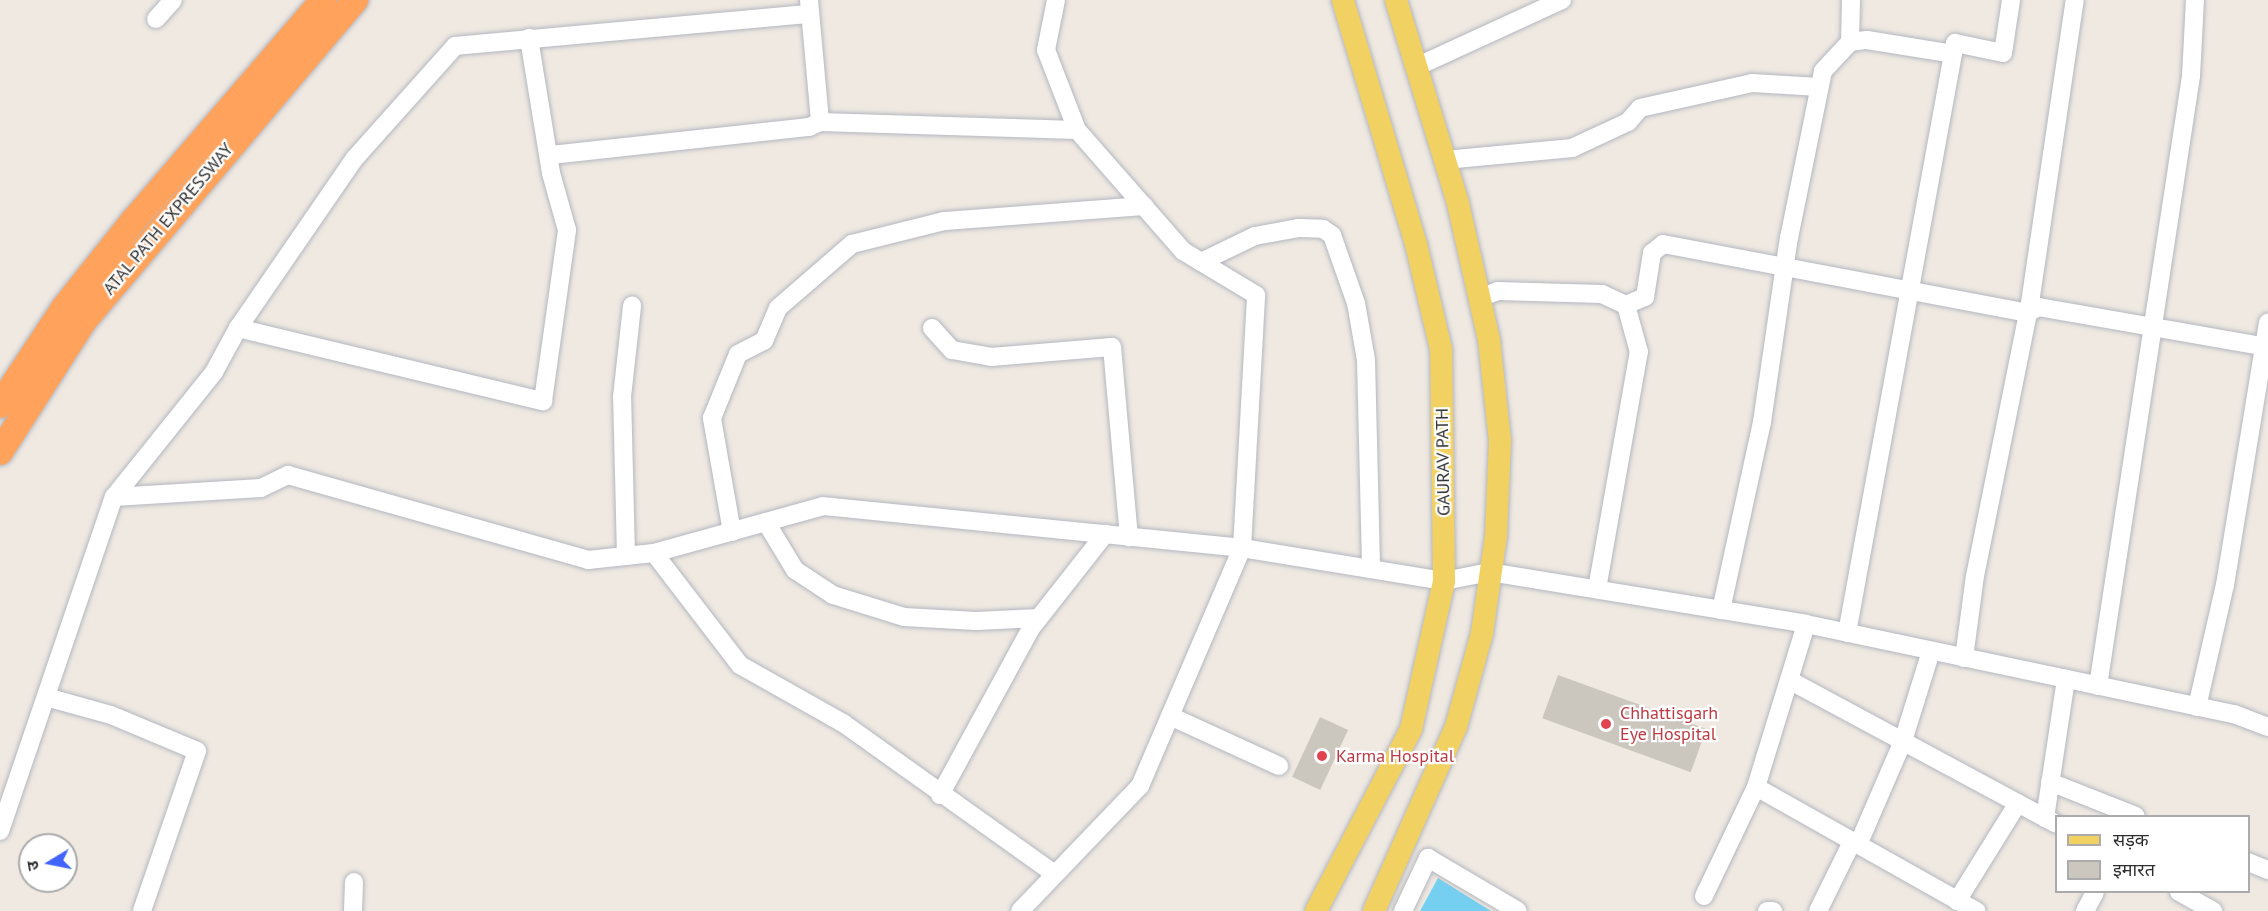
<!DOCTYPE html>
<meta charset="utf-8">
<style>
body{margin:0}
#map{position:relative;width:2268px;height:911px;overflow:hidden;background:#efe9e1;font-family:"PT Sans","Noto Sans Devanagari",sans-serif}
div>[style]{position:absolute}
.water>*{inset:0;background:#75cff0}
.building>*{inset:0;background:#cbc7bf;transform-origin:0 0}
.roads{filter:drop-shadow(0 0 2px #b4b7c1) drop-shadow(0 0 2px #b4b7c1)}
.minor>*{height:18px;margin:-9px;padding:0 9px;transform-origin:9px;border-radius:9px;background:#fff}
.major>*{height:22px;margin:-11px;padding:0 11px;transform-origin:11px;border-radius:11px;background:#f2d163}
.highway>*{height:26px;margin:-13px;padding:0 13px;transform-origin:13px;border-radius:13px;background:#ffa35c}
.dots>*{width:16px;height:16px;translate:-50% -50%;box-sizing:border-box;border:3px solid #fff;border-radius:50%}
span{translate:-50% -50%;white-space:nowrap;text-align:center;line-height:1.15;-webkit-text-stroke:4.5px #fff;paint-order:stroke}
.street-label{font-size:18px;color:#2e2e2e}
.health-label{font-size:18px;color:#be3a42}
.left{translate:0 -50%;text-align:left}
.legend{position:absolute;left:2055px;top:815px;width:195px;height:78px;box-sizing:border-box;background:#fff;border:2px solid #ababab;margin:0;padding:8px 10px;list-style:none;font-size:18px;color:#2e2e2e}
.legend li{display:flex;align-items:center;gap:12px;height:30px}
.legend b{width:30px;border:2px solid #ababab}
.north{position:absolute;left:18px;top:833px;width:60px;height:60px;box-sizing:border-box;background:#fff;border:2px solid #ababab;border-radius:50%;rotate:260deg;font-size:16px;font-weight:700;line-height:24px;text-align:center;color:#2e2e2e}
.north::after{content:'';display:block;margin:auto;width:21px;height:27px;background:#4264fb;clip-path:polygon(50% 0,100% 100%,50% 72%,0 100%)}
</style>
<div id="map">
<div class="water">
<div style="clip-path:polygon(1438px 878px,1491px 911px,1420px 911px)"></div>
</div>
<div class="building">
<div style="left:1558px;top:675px;width:158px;height:46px;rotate:20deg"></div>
<div style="left:1320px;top:717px;width:31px;height:66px;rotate:25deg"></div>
</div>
<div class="roads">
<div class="minor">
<div style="left:809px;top:0;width:122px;rotate:84.8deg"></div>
<div style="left:156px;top:19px;width:25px;rotate:-48deg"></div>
<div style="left:1850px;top:42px;width:42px;rotate:-88.6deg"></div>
<div style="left:1416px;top:67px;width:161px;rotate:-24.7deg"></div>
<div style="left:551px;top:155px;width:260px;rotate:-6.2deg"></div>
<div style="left:809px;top:127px;width:12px;rotate:-24deg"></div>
<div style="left:820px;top:122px;width:257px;rotate:1.8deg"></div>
<div style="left:1445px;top:160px;width:128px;rotate:-5.4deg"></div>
<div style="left:1572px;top:148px;width:62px;rotate:-24.9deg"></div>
<div style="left:1628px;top:122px;width:18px;rotate:-49deg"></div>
<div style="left:1640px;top:108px;width:115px;rotate:-12.6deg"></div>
<div style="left:1752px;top:83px;width:67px;rotate:3.4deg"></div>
<div style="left:1201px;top:262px;width:60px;rotate:-25.7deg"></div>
<div style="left:1255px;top:236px;width:45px;rotate:-10.3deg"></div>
<div style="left:1299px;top:228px;width:24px;rotate:2deg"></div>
<div style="left:1323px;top:229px;width:11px;rotate:34deg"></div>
<div style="left:1332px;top:235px;width:72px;rotate:70.6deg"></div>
<div style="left:1356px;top:303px;width:58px;rotate:80deg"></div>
<div style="left:1366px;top:360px;width:209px;rotate:88.6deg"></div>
<div style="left:1479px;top:298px;width:20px;rotate:-20deg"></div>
<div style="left:1498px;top:291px;width:104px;rotate:1.7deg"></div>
<div style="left:1602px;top:294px;width:26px;rotate:25deg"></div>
<div style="left:238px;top:328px;width:314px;rotate:13.5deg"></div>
<div style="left:543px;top:401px;width:173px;rotate:-82deg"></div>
<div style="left:567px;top:230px;width:59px;rotate:-105.7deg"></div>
<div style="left:551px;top:173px;width:137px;rotate:-99.3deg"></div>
<div style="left:932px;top:328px;width:30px;rotate:48deg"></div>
<div style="left:952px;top:350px;width:40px;rotate:10deg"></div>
<div style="left:991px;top:357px;width:121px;rotate:-4.7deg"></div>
<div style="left:1112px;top:347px;width:191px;rotate:84.9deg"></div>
<div style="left:114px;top:497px;width:147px;rotate:-3.5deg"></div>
<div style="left:261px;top:488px;width:30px;rotate:-26deg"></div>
<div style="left:288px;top:475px;width:312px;rotate:15.8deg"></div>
<div style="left:588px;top:560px;width:66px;rotate:-6.1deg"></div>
<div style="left:654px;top:553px;width:175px;rotate:-15.5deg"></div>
<div style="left:823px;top:506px;width:421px;rotate:5.7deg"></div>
<div style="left:1242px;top:548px;width:205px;rotate:9.3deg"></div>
<div style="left:1444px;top:581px;width:47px;rotate:-11.1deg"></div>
<div style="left:1490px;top:572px;width:320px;rotate:9.3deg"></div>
<div style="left:1806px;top:624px;width:437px;rotate:11.9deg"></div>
<div style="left:2234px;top:714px;width:36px;rotate:21deg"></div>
<div style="left:766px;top:522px;width:56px;rotate:58.9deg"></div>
<div style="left:795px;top:570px;width:45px;rotate:33.3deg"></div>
<div style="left:833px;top:595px;width:74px;rotate:17.2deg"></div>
<div style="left:904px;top:617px;width:72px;rotate:3.2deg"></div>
<div style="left:976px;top:621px;width:63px;rotate:-2.7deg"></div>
<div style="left:732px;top:532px;width:116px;rotate:-100deg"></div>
<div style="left:712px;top:418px;width:69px;rotate:-67.9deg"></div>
<div style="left:738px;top:354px;width:29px;rotate:-27deg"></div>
<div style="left:764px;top:341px;width:36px;rotate:-67deg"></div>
<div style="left:778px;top:308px;width:98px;rotate:-40.9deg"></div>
<div style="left:852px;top:244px;width:95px;rotate:-14deg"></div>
<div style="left:944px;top:221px;width:201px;rotate:-4.3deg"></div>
<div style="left:654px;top:553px;width:141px;rotate:52.5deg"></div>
<div style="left:740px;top:665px;width:118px;rotate:29.4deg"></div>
<div style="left:843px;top:723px;width:260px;rotate:35.5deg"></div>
<div style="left:626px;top:556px;width:159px;rotate:-91.4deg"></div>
<div style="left:622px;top:397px;width:92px;rotate:-83.7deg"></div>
<div style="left:1597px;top:589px;width:241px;rotate:-80deg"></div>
<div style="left:1639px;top:352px;width:49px;rotate:-105.5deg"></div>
<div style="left:1626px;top:305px;width:21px;rotate:-23deg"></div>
<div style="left:1645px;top:297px;width:45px;rotate:-81deg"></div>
<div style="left:1652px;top:253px;width:14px;rotate:-39deg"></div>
<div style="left:1663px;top:244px;width:371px;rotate:10.7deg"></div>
<div style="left:2028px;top:313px;width:12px;rotate:-31deg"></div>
<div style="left:2038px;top:307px;width:233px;rotate:9.9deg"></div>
<div style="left:1721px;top:610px;width:192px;rotate:-77.7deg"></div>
<div style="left:1762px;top:422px;width:186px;rotate:-81.7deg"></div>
<div style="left:1789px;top:238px;width:170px;rotate:-78.5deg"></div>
<div style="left:1823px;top:71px;width:40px;rotate:-47deg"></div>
<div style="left:1850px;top:42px;width:17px;rotate:-7deg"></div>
<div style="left:1867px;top:40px;width:87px;rotate:9.2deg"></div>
<div style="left:1847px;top:633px;width:600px;rotate:-79.63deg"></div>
<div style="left:1955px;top:43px;width:49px;rotate:11.8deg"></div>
<div style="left:2003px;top:53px;width:54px;rotate:-81.4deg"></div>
<div style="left:1964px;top:658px;width:83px;rotate:-82.4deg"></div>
<div style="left:1975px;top:576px;width:278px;rotate:-78.6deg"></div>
<div style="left:2030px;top:303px;width:306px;rotate:-81.6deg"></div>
<div style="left:1789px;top:680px;width:303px;rotate:28.3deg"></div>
<div style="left:2098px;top:686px;width:617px;rotate:-81.33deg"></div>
<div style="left:2191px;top:76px;width:76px;rotate:-87deg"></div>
<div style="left:46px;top:697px;width:67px;rotate:15.5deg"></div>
<div style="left:111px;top:715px;width:93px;rotate:22.7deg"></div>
<div style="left:197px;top:751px;width:169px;rotate:109deg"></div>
<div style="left:2197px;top:707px;width:125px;rotate:-77.1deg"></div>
<div style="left:2225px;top:585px;width:266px;rotate:-80.7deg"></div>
<div style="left:1170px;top:716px;width:120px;rotate:24.6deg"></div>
<div style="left:2050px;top:782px;width:92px;rotate:21.6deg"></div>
<div style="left:1756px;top:787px;width:253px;rotate:29.4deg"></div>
<div style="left:940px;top:795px;width:190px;rotate:-61.4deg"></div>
<div style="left:1031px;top:628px;width:120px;rotate:-51.8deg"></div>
<div style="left:2045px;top:818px;width:141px;rotate:-81.4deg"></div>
<div style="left:0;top:831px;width:353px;rotate:-71.2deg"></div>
<div style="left:114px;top:497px;width:160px;rotate:-51.3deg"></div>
<div style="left:214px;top:372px;width:50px;rotate:-61.4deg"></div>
<div style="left:238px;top:328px;width:206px;rotate:-55.5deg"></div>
<div style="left:355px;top:158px;width:150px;rotate:-48.2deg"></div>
<div style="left:455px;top:46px;width:356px;rotate:-5.2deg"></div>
<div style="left:1858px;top:845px;width:113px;rotate:-66.6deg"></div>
<div style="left:1903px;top:741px;width:94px;rotate:-72.7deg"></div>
<div style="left:2248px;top:862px;width:22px;rotate:22deg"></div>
<div style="left:2179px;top:892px;width:39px;rotate:29deg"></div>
<div style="left:1704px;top:896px;width:121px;rotate:-64.5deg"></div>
<div style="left:1756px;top:787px;width:170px;rotate:-72.9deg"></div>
<div style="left:1957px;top:901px;width:115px;rotate:-58.1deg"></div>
<div style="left:353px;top:911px;width:29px;rotate:-88deg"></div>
<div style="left:1020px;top:911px;width:173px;rotate:-46.2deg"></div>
<div style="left:1140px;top:786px;width:259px;rotate:-66.8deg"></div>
<div style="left:1242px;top:548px;width:253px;rotate:-86.8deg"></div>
<div style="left:1256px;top:295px;width:85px;rotate:-148.9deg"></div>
<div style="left:1183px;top:251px;width:161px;rotate:-131.2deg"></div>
<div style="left:1077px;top:130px;width:86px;rotate:-111.2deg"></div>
<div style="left:1046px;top:50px;width:51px;rotate:-78.7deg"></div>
<div style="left:1403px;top:911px;width:59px;rotate:-64.7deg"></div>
<div style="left:1428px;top:858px;width:104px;rotate:30.5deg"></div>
<div style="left:1767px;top:911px;width:6px"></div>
<div style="left:1818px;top:911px;width:77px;rotate:-63.8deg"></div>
<div style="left:2085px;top:911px;width:21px;rotate:-62deg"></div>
</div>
<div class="major">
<div style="left:1316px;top:911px;width:205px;rotate:-62.4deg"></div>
<div style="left:1411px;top:729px;width:152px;rotate:-77.4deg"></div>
<div style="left:1444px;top:581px;width:232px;rotate:-90.7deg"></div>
<div style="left:1441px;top:349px;width:108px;rotate:-103.4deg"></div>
<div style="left:1416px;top:244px;width:255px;rotate:-106.7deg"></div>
<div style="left:1374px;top:911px;width:201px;rotate:-66deg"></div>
<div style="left:1456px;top:727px;width:98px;rotate:-74.5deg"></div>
<div style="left:1482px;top:633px;width:98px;rotate:-81.8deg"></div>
<div style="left:1496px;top:536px;width:95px;rotate:-87.6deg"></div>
<div style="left:1500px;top:441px;width:102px;rotate:-96.2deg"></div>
<div style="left:1489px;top:340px;width:140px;rotate:-102.8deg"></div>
<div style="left:1458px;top:203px;width:212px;rotate:-107deg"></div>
</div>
<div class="highway">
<div style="left:0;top:405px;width:116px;rotate:-56.6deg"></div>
<div style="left:64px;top:308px;width:112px;rotate:-51.5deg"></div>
<div style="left:134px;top:220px;width:290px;rotate:-49.3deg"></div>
<div style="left:0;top:452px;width:154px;rotate:-57.4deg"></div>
<div style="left:83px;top:322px;width:422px;rotate:-49.8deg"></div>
</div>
</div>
<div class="dots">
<div style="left:1606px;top:724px;background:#e0444e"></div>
<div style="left:1322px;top:756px;background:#e0444e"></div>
</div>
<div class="street-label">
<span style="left:168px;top:219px;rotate:-50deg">ATAL PATH EXPRESSWAY</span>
<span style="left:1443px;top:462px;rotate:-91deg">GAURAV PATH</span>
</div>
<div class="health-label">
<span class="left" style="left:1620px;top:724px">Chhattisgarh<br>Eye Hospital</span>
<span class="left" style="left:1336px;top:756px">Karma Hospital</span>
</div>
<ul class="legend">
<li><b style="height:8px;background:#f2d163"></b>सड़क</li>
<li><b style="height:16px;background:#cbc7bf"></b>इमारत</li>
</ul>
<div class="north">उ</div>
</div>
